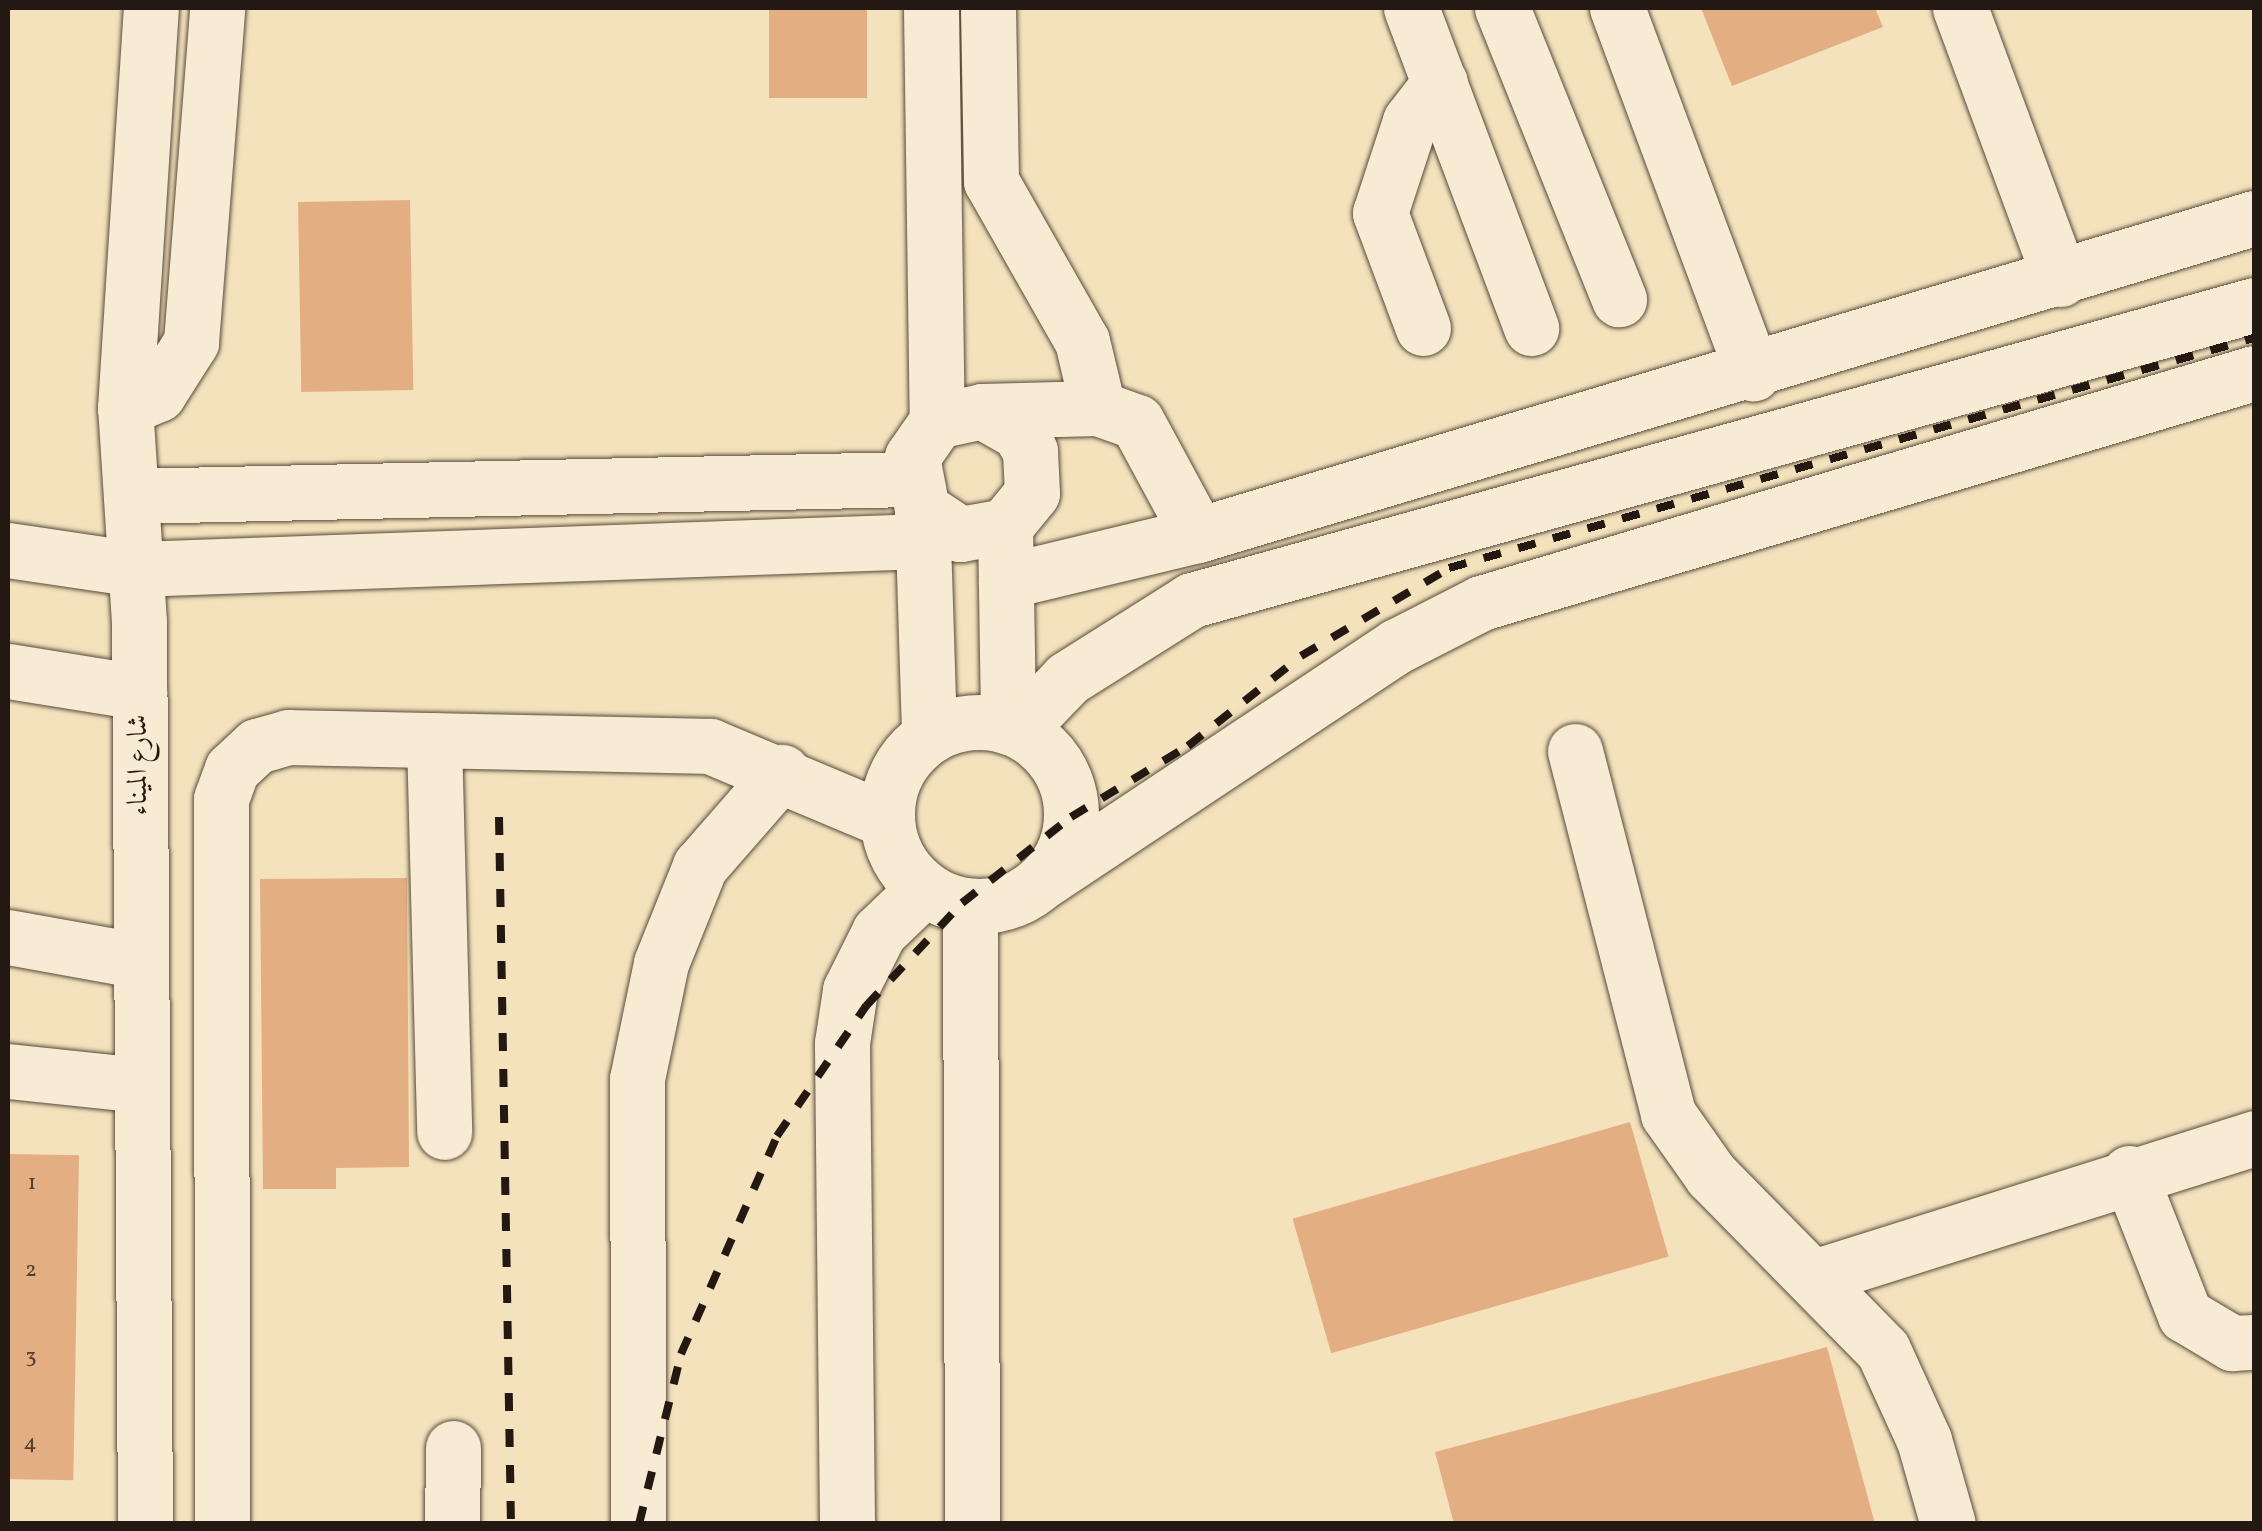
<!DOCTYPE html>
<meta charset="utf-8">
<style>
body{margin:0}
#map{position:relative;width:2262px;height:1531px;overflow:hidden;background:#f3e2bc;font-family:Vollkorn,Amiri,serif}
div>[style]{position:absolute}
.building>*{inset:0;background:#e4ae83;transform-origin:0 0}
.roads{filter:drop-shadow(0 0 2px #584a3c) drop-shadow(0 0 2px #584a3c)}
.minor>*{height:55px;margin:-27.5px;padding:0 27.5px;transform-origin:27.5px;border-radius:27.5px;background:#f7ecd3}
.minor>.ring{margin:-27.5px;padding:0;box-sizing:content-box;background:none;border:55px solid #f7ecd3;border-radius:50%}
.rail>*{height:8px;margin-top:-4px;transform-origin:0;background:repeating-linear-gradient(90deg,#241812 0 18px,transparent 0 36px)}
span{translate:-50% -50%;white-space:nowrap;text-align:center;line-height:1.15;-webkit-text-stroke:9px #f7ecd3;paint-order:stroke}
.number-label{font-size:22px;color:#543e2e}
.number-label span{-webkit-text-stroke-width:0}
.street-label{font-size:28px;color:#241812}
.frame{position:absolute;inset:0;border:10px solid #241812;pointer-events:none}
</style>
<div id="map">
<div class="building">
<div style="left:769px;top:8px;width:98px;height:90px"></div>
<div style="clip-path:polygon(1701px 8px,1875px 8px,1883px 27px,1732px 86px)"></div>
<div style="left:410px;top:200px;width:190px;height:112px;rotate:89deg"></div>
<div style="clip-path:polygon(407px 878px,409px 1167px,336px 1168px,336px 1189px,263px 1189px,260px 879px)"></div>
<div style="left:1630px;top:1122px;width:140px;height:351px;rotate:74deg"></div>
<div style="left:8px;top:1154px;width:71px;height:325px;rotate:1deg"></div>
<div style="clip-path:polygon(1827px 1347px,1875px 1524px,1454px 1524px,1435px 1452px)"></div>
</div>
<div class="roads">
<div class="minor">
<div style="left:931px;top:8px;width:413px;rotate:89.2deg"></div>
<div style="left:988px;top:8px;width:173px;rotate:89deg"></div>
<div style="left:991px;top:181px;width:184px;rotate:60.4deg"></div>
<div style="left:1082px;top:341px;width:69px;rotate:76.6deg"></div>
<div style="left:1411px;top:8px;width:342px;rotate:69.4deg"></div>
<div style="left:1502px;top:8px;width:314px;rotate:68.1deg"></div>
<div style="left:1617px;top:8px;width:390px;rotate:69.6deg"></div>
<div style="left:1960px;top:8px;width:289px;rotate:69.7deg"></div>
<div style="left:1423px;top:328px;width:123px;rotate:-110.5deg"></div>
<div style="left:1380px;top:213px;width:97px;rotate:-71.9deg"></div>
<div style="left:1410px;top:121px;width:49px;rotate:-52.4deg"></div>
<div style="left:125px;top:408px;width:36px;rotate:-23deg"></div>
<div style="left:158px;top:394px;width:62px;rotate:-57.6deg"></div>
<div style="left:191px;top:342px;width:335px;rotate:-85.5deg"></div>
<div style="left:982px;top:411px;width:116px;rotate:-1.5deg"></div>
<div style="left:1098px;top:408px;width:41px;rotate:19.7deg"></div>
<div style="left:1137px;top:422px;width:128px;rotate:61.6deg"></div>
<div style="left:131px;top:496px;width:780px;rotate:-1.25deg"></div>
<div style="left:922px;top:509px;width:227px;rotate:88.2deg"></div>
<div style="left:1005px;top:526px;width:46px;rotate:169.9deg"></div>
<div style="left:960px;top:534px;width:45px;rotate:-146.7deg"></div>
<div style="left:922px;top:509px;width:53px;rotate:-100.9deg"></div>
<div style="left:912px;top:457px;width:44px;rotate:-55.2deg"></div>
<div style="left:937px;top:421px;width:46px;rotate:-12.5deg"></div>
<div style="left:982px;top:411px;width:43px;rotate:29.6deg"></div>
<div style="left:1019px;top:432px;width:22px;rotate:60deg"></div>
<div style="left:1030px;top:451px;width:42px;rotate:87.3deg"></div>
<div style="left:1032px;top:493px;width:43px;rotate:129.3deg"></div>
<div style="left:1005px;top:526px;width:201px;rotate:89.1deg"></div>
<div style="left:8px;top:550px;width:129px;rotate:8.4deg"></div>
<div style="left:136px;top:569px;width:787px;rotate:-2.04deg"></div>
<div style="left:1006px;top:581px;width:197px;rotate:-13.5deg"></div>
<div style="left:1198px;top:535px;width:1103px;rotate:-16.71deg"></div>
<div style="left:8px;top:671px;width:133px;rotate:9.1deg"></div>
<div class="ring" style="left:887px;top:722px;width:129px;height:129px"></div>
<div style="left:1018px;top:730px;width:72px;rotate:-46.1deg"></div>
<div style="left:1068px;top:678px;width:146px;rotate:-32.2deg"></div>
<div style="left:1192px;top:600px;width:1102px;rotate:-15.52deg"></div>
<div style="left:434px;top:740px;width:392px;rotate:88.5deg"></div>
<div style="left:1575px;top:751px;width:375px;rotate:75.6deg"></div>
<div style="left:1668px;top:1114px;width:75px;rotate:54.8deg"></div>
<div style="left:1711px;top:1175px;width:245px;rotate:45.5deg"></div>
<div style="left:1883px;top:1350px;width:99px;rotate:65.5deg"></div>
<div style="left:1924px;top:1440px;width:87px;rotate:74.1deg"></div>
<div style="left:1043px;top:881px;width:425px;rotate:-33.6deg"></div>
<div style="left:1397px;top:646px;width:94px;rotate:-27.1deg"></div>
<div style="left:1481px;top:603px;width:806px;rotate:-16.57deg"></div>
<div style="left:970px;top:906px;width:618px;rotate:89.81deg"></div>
<div style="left:8px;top:937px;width:135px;rotate:10.2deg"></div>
<div style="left:8px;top:1071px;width:134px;rotate:6deg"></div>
<div style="left:2129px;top:1173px;width:153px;rotate:68.5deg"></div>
<div style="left:2185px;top:1315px;width:55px;rotate:30.8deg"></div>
<div style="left:2232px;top:1343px;width:22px;rotate:-3deg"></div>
<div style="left:1814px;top:1277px;width:461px;rotate:-17.5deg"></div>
<div style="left:145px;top:1524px;width:902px;rotate:-90.38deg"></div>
<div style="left:139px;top:622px;width:214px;rotate:-93.7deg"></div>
<div style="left:125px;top:408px;width:401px;rotate:-86.3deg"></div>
<div style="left:222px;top:1524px;width:725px;rotate:-90.08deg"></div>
<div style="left:221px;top:799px;width:32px;rotate:-70deg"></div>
<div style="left:232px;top:769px;width:34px;rotate:-43deg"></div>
<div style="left:257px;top:746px;width:33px;rotate:-16deg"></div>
<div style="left:289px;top:737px;width:421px;rotate:1.2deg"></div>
<div style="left:710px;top:746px;width:191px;rotate:22.8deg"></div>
<div style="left:452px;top:1524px;width:76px;rotate:-89.2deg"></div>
<div style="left:638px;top:1524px;width:445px;rotate:-90.1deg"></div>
<div style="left:637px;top:1079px;width:118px;rotate:-78.3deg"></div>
<div style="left:661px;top:963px;width:105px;rotate:-68.1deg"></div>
<div style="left:700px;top:866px;width:125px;rotate:-48.9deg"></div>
<div style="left:847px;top:1524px;width:481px;rotate:-90.6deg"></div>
<div style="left:842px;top:1043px;width:54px;rotate:-81.4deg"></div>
<div style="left:850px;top:990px;width:65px;rotate:-63.4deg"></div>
<div style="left:879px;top:932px;width:62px;rotate:-43.7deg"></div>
</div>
</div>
<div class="rail">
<div style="left:499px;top:817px;width:707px;rotate:89.03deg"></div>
<div style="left:639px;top:1524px;width:175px;rotate:-76.1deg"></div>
<div style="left:681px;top:1354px;width:238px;rotate:-66.2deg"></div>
<div style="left:777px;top:1136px;width:158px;rotate:-55.6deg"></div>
<div style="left:866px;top:1006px;width:141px;rotate:-47deg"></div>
<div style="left:962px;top:903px;width:139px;rotate:-38.3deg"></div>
<div style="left:1071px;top:817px;width:137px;rotate:-31.3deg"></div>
<div style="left:1188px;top:746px;width:144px;rotate:-38.5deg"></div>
<div style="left:1301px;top:656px;width:172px;rotate:-30.7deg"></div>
<div style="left:1449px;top:568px;width:837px;rotate:-15.95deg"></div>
</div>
<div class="number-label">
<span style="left:32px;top:1184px">1</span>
<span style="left:31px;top:1271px">2</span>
<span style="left:31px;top:1357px">3</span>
<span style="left:30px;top:1444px">4</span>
</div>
<div class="street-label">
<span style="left:139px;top:765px;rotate:-90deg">شارع الميناء</span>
</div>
<div class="frame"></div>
</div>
